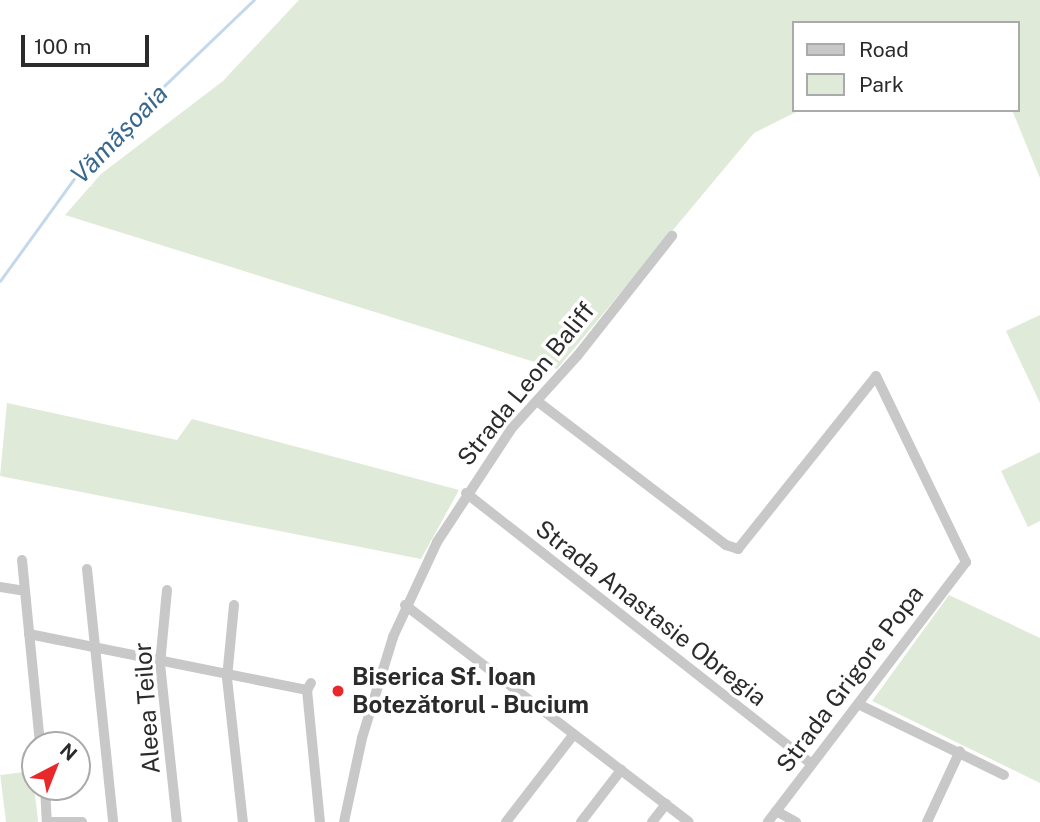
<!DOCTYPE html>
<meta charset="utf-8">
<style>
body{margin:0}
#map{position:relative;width:1040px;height:822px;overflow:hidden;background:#fff;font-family:"Public Sans",sans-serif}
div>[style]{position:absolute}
.green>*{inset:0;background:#e0ead8;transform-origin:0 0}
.stream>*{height:2.5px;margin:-1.25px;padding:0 1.25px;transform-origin:1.25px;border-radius:1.25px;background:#c3d9eb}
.street>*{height:10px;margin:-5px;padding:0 5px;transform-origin:5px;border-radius:5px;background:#c8c8c8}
.dots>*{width:19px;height:19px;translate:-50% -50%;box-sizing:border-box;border:4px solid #fff;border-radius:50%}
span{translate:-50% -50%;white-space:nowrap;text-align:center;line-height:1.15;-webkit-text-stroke:7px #fff;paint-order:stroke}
.street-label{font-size:24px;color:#2b2b2b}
.poi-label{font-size:24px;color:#2b2b2b;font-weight:700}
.left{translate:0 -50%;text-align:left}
.water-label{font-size:26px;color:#39688e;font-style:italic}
.legend{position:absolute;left:792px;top:21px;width:228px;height:91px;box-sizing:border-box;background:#fff;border:2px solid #aaa;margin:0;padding:9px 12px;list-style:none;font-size:21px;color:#2b2b2b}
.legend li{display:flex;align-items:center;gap:14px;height:35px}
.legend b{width:35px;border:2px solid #aaa}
.north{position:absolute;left:21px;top:731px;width:70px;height:70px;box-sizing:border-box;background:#fff;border:2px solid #aaa;border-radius:50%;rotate:42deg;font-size:19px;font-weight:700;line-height:28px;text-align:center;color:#2b2b2b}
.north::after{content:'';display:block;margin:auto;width:24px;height:32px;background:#e8282b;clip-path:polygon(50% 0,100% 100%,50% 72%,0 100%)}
.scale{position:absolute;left:21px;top:35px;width:128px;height:32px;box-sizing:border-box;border:4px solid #2b2b2b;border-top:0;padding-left:9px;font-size:21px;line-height:24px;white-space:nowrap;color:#2b2b2b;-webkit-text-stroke:5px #fff;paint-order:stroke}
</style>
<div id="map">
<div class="green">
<div style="clip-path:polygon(299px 0,1040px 0,1040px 178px,1012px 110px,1017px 110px,1017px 23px,793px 23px,793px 110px,800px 110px,754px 133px,557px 369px,65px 215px,101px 174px,223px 81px)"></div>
<div style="clip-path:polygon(1040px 315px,1040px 403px,1006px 331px)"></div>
<div style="clip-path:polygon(7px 403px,177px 440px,192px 419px,459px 490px,421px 559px,0 476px)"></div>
<div style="clip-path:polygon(1040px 452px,1040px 521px,1028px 527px,1001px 471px)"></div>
<div style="clip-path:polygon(949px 595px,1040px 638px,1040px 783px,872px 701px)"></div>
<div style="left:32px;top:771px;width:51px;height:32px;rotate:83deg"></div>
</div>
<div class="stream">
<div style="left:0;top:281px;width:152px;rotate:-54.1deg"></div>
<div style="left:89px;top:158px;width:228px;rotate:-43.8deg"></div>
</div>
<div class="street">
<div style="left:537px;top:401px;width:238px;rotate:37.3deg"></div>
<div style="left:726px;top:545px;width:13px;rotate:18deg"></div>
<div style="left:738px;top:549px;width:221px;rotate:-51.4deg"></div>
<div style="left:876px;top:376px;width:207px;rotate:64.2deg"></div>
<div style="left:966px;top:562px;width:327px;rotate:127.3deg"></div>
<div style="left:466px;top:493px;width:439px;rotate:38.1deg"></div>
<div style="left:22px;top:560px;width:186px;rotate:84.4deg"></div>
<div style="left:87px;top:569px;width:254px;rotate:84.1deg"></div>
<div style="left:0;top:587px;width:25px;rotate:9deg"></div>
<div style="left:167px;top:590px;width:74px;rotate:95.4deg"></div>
<div style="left:160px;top:664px;width:159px;rotate:83.9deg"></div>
<div style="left:234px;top:605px;width:73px;rotate:95.5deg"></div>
<div style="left:227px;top:678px;width:145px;rotate:83.7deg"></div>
<div style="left:405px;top:605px;width:357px;rotate:37.4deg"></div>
<div style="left:29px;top:634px;width:284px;rotate:11.4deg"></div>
<div style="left:311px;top:683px;width:8px;rotate:120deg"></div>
<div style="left:307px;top:690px;width:133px;rotate:84.4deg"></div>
<div style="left:860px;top:705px;width:160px;rotate:25.9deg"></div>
<div style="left:45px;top:787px;width:35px;rotate:87deg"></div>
<div style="left:776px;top:811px;width:23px;rotate:29deg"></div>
<div style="left:48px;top:822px;width:34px"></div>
<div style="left:344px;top:822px;width:86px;rotate:-77.9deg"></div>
<div style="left:362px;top:738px;width:106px;rotate:-72.9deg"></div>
<div style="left:393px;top:637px;width:105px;rotate:-65.1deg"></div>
<div style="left:437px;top:542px;width:136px;rotate:-56.7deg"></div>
<div style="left:512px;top:428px;width:98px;rotate:-47.9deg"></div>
<div style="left:578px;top:355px;width:152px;rotate:-51.7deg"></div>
<div style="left:506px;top:822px;width:111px;rotate:-52.3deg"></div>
<div style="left:581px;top:822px;width:66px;rotate:-52.4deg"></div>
<div style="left:652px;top:822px;width:23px;rotate:-52deg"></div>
<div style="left:927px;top:822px;width:78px;rotate:-65.1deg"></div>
</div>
<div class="dots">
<div style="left:338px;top:691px;background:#e8282b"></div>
</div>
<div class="street-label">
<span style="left:526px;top:384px;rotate:-51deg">Strada Leon Baliff</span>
<span style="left:651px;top:613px;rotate:38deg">Strada Anastasie Obregia</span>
<span style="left:850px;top:679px;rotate:-53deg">Strada Grigore Popa</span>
<span style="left:147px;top:708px;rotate:-94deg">Aleea Teilor</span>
</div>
<div class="poi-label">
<span class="left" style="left:352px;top:691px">Biserica Sf. Ioan<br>Botezătorul - Bucium</span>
</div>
<div class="water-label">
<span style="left:119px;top:134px;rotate:-46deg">Vămășoaia</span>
</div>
<ul class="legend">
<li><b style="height:9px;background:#c8c8c8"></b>Road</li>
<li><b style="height:19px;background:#e0ead8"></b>Park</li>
</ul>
<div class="north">N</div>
<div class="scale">100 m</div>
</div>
